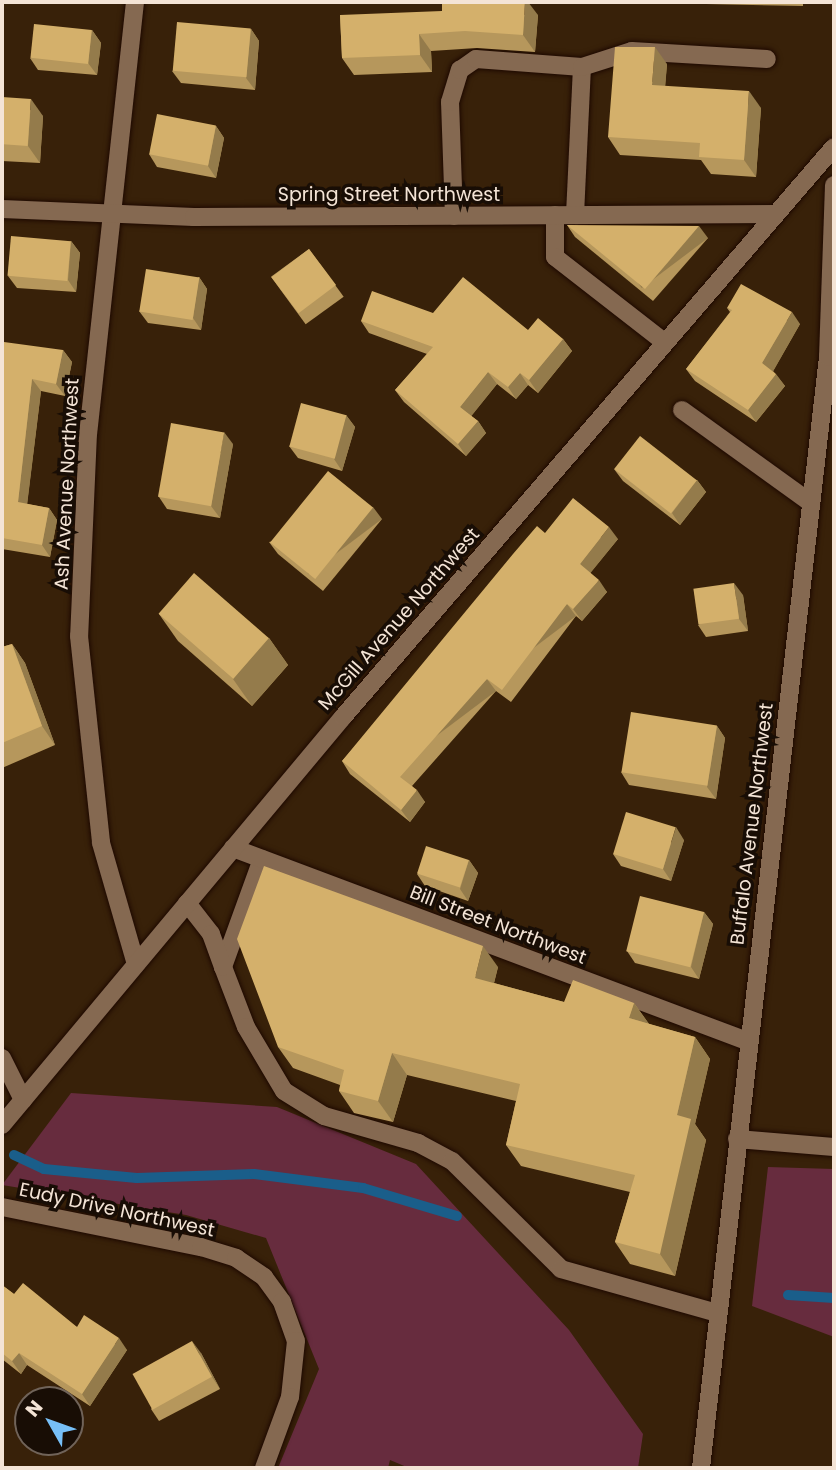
<!DOCTYPE html>
<style>
body{margin:0}
#map{position:relative;width:836px;height:1470px;overflow:hidden;background:#382109;font-family:Poppins,sans-serif}
div>[style]{position:absolute}
.green>*{inset:0;background:#672c3e}
.stream>*{height:10px;margin:-5px;padding:0 5px;transform-origin:5px;border-radius:5px;background:#1a5e8a}
.roads{filter:drop-shadow(0 0 2px #1e0900) drop-shadow(0 0 2px #1e0900)}
.service>*{height:18px;margin:-9px;padding:0 9px;transform-origin:9px;border-radius:9px;background:#856951}
.minor>*{height:18px;margin:-9px;padding:0 9px;transform-origin:9px;border-radius:9px;background:#856951}
.tertiary>*{height:18px;margin:-9px;padding:0 9px;transform-origin:9px;border-radius:9px;background:#856951}
.wall>*{inset:0;background:#b6975c;transform-origin:0 0}
.shaded-wall>*{inset:0;background:#947b4b;transform-origin:0 0}
.building>*{inset:0;background:#d4b06b;transform-origin:0 0}
span{translate:-50% -50%;white-space:nowrap;text-align:center;line-height:1.15;-webkit-text-stroke:7px #180d05;paint-order:stroke}
.street-label{font-size:19px;color:#f4e4d6}
.frame{position:absolute;inset:0;border:4px solid #f4e4d6;pointer-events:none}
.north{position:absolute;left:14px;top:1386px;width:70px;height:70px;box-sizing:border-box;background:#180d05;border:2px solid #706359;border-radius:50%;rotate:310deg;font-size:19px;font-weight:700;line-height:28px;text-align:center;color:#f4e4d6}
.north::after{content:'';display:block;margin:auto;width:24px;height:32px;background:#77bff7;clip-path:polygon(50% 0,100% 100%,50% 72%,0 100%)}
</style>
<div id="map">
<div class="green">
<div style="clip-path:polygon(71px 1093px,277px 1107px,416px 1164px,569px 1330px,643px 1434px,638px 1468px,409px 1468px,390px 1460px,388px 1468px,278px 1468px,319px 1369px,266px 1238px,186px 1215px,2px 1185px)"></div>
<div style="clip-path:polygon(768px 1167px,834px 1169px,834px 1337px,752px 1306px)"></div>
</div>
<div class="stream">
<div style="left:14px;top:1155px;width:33px;rotate:25deg"></div>
<div style="left:44px;top:1169px;width:93px;rotate:5.5deg"></div>
<div style="left:137px;top:1178px;width:117px;rotate:-2deg"></div>
<div style="left:254px;top:1174px;width:110px;rotate:7.3deg"></div>
<div style="left:363px;top:1188px;width:98px;rotate:16.6deg"></div>
<div style="left:788px;top:1295px;width:46px;rotate:3.7deg"></div>
</div>
<div class="roads">
<div class="service">
<div style="left:555px;top:215px;width:42px;rotate:90deg"></div>
<div style="left:555px;top:257px;width:138px;rotate:37.9deg"></div>
<div style="left:575px;top:215px;width:148px;rotate:-87.3deg"></div>
<div style="left:454px;top:216px;width:114px;rotate:-92deg"></div>
<div style="left:450px;top:102px;width:34px;rotate:-73deg"></div>
<div style="left:460px;top:70px;width:19px;rotate:-35deg"></div>
<div style="left:476px;top:59px;width:106px;rotate:4.3deg"></div>
<div style="left:582px;top:67px;width:52px;rotate:-17.7deg"></div>
<div style="left:632px;top:51px;width:135px;rotate:3.4deg"></div>
<div style="left:682px;top:410px;width:159px;rotate:35.8deg"></div>
<div style="left:262px;top:859px;width:115px;rotate:109.9deg"></div>
<div style="left:223px;top:967px;width:64px;rotate:69deg"></div>
<div style="left:246px;top:1027px;width:74px;rotate:59.3deg"></div>
<div style="left:284px;top:1091px;width:47px;rotate:32deg"></div>
<div style="left:324px;top:1116px;width:98px;rotate:16deg"></div>
<div style="left:418px;top:1143px;width:38px;rotate:28deg"></div>
<div style="left:452px;top:1161px;width:153px;rotate:44.7deg"></div>
<div style="left:561px;top:1269px;width:163px;rotate:15.7deg"></div>
<div style="left:187px;top:903px;width:39px;rotate:52deg"></div>
<div style="left:211px;top:934px;width:35px;rotate:70deg"></div>
<div style="left:737px;top:1139px;width:97px;rotate:4.7deg"></div>
</div>
<div class="minor">
<div style="left:135px;top:2px;width:434px;rotate:96.2deg"></div>
<div style="left:88px;top:433px;width:203px;rotate:92.5deg"></div>
<div style="left:79px;top:636px;width:208px;rotate:83.9deg"></div>
<div style="left:101px;top:843px;width:126px;rotate:73.9deg"></div>
<div style="left:2px;top:209px;width:192px;rotate:2.4deg"></div>
<div style="left:194px;top:217px;width:582px;rotate:-0.3deg"></div>
<div style="left:233px;top:848px;width:549px;rotate:20.58deg"></div>
<div style="left:2px;top:1058px;width:47px;rotate:63.4deg"></div>
<div style="left:2px;top:1207px;width:203px;rotate:11.4deg"></div>
<div style="left:201px;top:1247px;width:37px;rotate:17deg"></div>
<div style="left:236px;top:1258px;width:34px;rotate:34deg"></div>
<div style="left:264px;top:1277px;width:31px;rotate:54deg"></div>
<div style="left:282px;top:1302px;width:41px;rotate:70.3deg"></div>
<div style="left:296px;top:1341px;width:56px;rotate:96.1deg"></div>
<div style="left:290px;top:1397px;width:76px;rotate:110.1deg"></div>
</div>
<div class="tertiary">
<div style="left:2px;top:1125px;width:532px;rotate:-50.11deg"></div>
<div style="left:343px;top:717px;width:752px;rotate:-49.26deg"></div>
<div style="left:701px;top:1468px;width:1118px;rotate:-83.48deg"></div>
<div style="left:828px;top:357px;width:172px;rotate:-88deg"></div>
</div>
</div>
<div class="wall">
<div style="clip-path:polygon(705px 2px,803px 2px,803px 6px,706px 4px)"></div>
<div style="clip-path:polygon(340px 15px,538px 15px,535px 52px,477px 48px,431px 51px,432px 72px,354px 75px,342px 58px)"></div>
<div style="clip-path:polygon(251px 29px,259px 41px,255px 90px,181px 83px,172px 71px)"></div>
<div style="clip-path:polygon(92px 30px,101px 43px,97px 75px,38px 70px,30px 58px)"></div>
<div style="clip-path:polygon(667px 64px,665px 86px,761px 108px,756px 177px,711px 174px,701px 160px,620px 155px,608px 137px)"></div>
<div style="clip-path:polygon(2px 97px,43px 116px,40px 163px,2px 161px)"></div>
<div style="clip-path:polygon(216px 126px,224px 138px,216px 178px,157px 167px,149px 154px)"></div>
<div style="clip-path:polygon(567px 225px,708px 238px,653px 301px,575px 237px)"></div>
<div style="clip-path:polygon(71px 241px,80px 253px,76px 292px,17px 288px,8px 276px)"></div>
<div style="left:309px;top:249px;width:59px;height:47px;rotate:54deg"></div>
<div style="clip-path:polygon(199px 277px,207px 289px,201px 330px,148px 323px,139px 311px)"></div>
<div style="clip-path:polygon(727px 308px,800px 324px,773px 371px,785px 386px,756px 422px,695px 381px,686px 369px,730px 312px)"></div>
<div style="clip-path:polygon(433px 313px,528px 330px,563px 339px,572px 351px,538px 393px,528px 385px,516px 399px,497px 384px,471px 416px,478px 421px,486px 433px,466px 456px,404px 402px,395px 390px,427px 354px,369px 333px,361px 321px)"></div>
<div style="clip-path:polygon(63px 350px,72px 362px,65px 396px,41px 391px,27px 504px,49px 508px,57px 520px,50px 557px,2px 549px,2px 355px)"></div>
<div style="clip-path:polygon(346px 415px,355px 427px,342px 471px,298px 458px,289px 446px)"></div>
<div style="clip-path:polygon(233px 444px,220px 518px,167px 509px,159px 497px)"></div>
<div style="clip-path:polygon(614px 469px,697px 480px,706px 492px,680px 525px,623px 481px)"></div>
<div style="clip-path:polygon(382px 519px,323px 591px,278px 554px,269px 542px)"></div>
<div style="clip-path:polygon(545px 533px,618px 539px,590px 573px,607px 592px,582px 621px,576px 616px,511px 702px,496px 691px,412px 786px,425px 802px,410px 822px,350px 774px,342px 761px)"></div>
<div style="clip-path:polygon(743px 595px,748px 631px,706px 637px,698px 625px)"></div>
<div style="clip-path:polygon(159px 614px,269px 638px,288px 665px,252px 706px,178px 641px)"></div>
<div style="clip-path:polygon(12px 644px,25px 663px,55px 745px,2px 768px,2px 647px)"></div>
<div style="clip-path:polygon(717px 726px,725px 738px,716px 799px,629px 785px,621px 772px)"></div>
<div style="clip-path:polygon(684px 840px,671px 881px,621px 866px,613px 854px)"></div>
<div style="clip-path:polygon(469px 860px,478px 873px,468px 901px,425px 886px,417px 874px)"></div>
<div style="clip-path:polygon(704px 912px,713px 924px,699px 979px,635px 963px,627px 951px)"></div>
<div style="clip-path:polygon(498px 967px,494px 983px,564px 1002px,634px 1003px,649px 1024px,695px 1037px,710px 1059px,695px 1124px,706px 1140px,675px 1276px,630px 1264px,615px 1242px,630px 1192px,521px 1166px,506px 1145px,516px 1101px,407px 1075px,393px 1122px,354px 1113px,339px 1091px,340px 1085px,293px 1068px,278px 1047px)"></div>
<div style="clip-path:polygon(2px 1285px,14px 1294px,77px 1327px,127px 1350px,90px 1406px,27px 1365px,21px 1374px,2px 1359px)"></div>
<div style="clip-path:polygon(201px 1353px,220px 1389px,159px 1421px,151px 1409px)"></div>
</div>
<div class="shaded-wall">
<div style="clip-path:polygon(525px 2px,528px 2px,538px 15px,535px 52px,523px 35px)"></div>
<div style="clip-path:polygon(251px 29px,259px 41px,255px 90px,246px 78px)"></div>
<div style="clip-path:polygon(92px 30px,101px 43px,97px 75px,88px 63px)"></div>
<div style="clip-path:polygon(419px 34px,431px 51px,432px 72px,420px 55px)"></div>
<div style="clip-path:polygon(655px 47px,667px 64px,664px 102px,652px 85px)"></div>
<div style="clip-path:polygon(749px 91px,761px 108px,756px 177px,744px 160px)"></div>
<div style="clip-path:polygon(31px 99px,43px 116px,40px 163px,28px 146px)"></div>
<div style="clip-path:polygon(216px 126px,224px 138px,216px 178px,208px 166px)"></div>
<div style="left:699px;top:226px;width:15px;height:83px;rotate:53deg"></div>
<div style="clip-path:polygon(71px 241px,80px 253px,76px 292px,68px 280px)"></div>
<div style="clip-path:polygon(199px 277px,207px 289px,201px 330px,193px 318px)"></div>
<div style="clip-path:polygon(792px 312px,800px 324px,771px 375px,762px 363px)"></div>
<div style="clip-path:polygon(563px 339px,572px 351px,538px 393px,529px 380px)"></div>
<div style="clip-path:polygon(63px 350px,72px 362px,65px 396px,56px 384px)"></div>
<div style="clip-path:polygon(488px 372px,497px 384px,469px 419px,460px 407px)"></div>
<div style="clip-path:polygon(520px 373px,528px 385px,516px 399px,508px 387px)"></div>
<div style="clip-path:polygon(776px 374px,785px 386px,756px 422px,748px 410px)"></div>
<div style="clip-path:polygon(32px 379px,41px 391px,26px 514px,18px 502px)"></div>
<div style="clip-path:polygon(346px 415px,355px 427px,342px 471px,334px 459px)"></div>
<div style="clip-path:polygon(478px 421px,486px 433px,466px 456px,458px 444px)"></div>
<div style="clip-path:polygon(224px 432px,233px 444px,220px 518px,211px 506px)"></div>
<div style="clip-path:polygon(697px 480px,706px 492px,680px 525px,672px 513px)"></div>
<div style="left:373px;top:507px;width:15px;height:92px;rotate:53deg"></div>
<div style="clip-path:polygon(49px 508px,57px 520px,50px 557px,42px 545px)"></div>
<div style="clip-path:polygon(609px 527px,618px 539px,588px 576px,580px 564px)"></div>
<div style="clip-path:polygon(599px 580px,607px 592px,582px 621px,573px 609px)"></div>
<div style="clip-path:polygon(734px 583px,743px 595px,748px 631px,739px 619px)"></div>
<div style="left:567px;top:604px;width:15px;height:108px;rotate:53deg"></div>
<div style="clip-path:polygon(269px 638px,288px 665px,252px 706px,233px 679px)"></div>
<div style="clip-path:polygon(12px 644px,25px 663px,55px 745px,42px 726px)"></div>
<div style="left:487px;top:679px;width:15px;height:131px;rotate:53deg"></div>
<div style="clip-path:polygon(717px 726px,725px 738px,716px 799px,707px 787px)"></div>
<div style="clip-path:polygon(417px 790px,425px 802px,410px 822px,401px 810px)"></div>
<div style="clip-path:polygon(676px 827px,684px 840px,671px 881px,663px 869px)"></div>
<div style="clip-path:polygon(469px 860px,478px 873px,468px 901px,460px 889px)"></div>
<div style="clip-path:polygon(704px 912px,713px 924px,699px 979px,691px 967px)"></div>
<div style="clip-path:polygon(483px 946px,498px 967px,490px 999px,475px 978px)"></div>
<div style="clip-path:polygon(634px 1003px,649px 1024px,629px 1018px)"></div>
<div style="clip-path:polygon(695px 1037px,710px 1059px,695px 1124px,706px 1140px,675px 1276px,660px 1254px,677px 1115px)"></div>
<div style="clip-path:polygon(392px 1053px,407px 1075px,393px 1122px,378px 1101px)"></div>
<div style="clip-path:polygon(119px 1338px,127px 1350px,90px 1406px,82px 1394px)"></div>
<div style="clip-path:polygon(192px 1341px,201px 1353px,220px 1389px,212px 1377px)"></div>
<div style="clip-path:polygon(19px 1353px,27px 1365px,21px 1374px,12px 1361px)"></div>
</div>
<div class="building">
<div style="clip-path:polygon(442px 2px,525px 2px,523px 35px,465px 31px,419px 34px,420px 55px,342px 58px,340px 15px,442px 11px)"></div>
<div style="left:177px;top:22px;width:74px;height:49px;rotate:5deg"></div>
<div style="left:34px;top:24px;width:58px;height:34px;rotate:6deg"></div>
<div style="clip-path:polygon(615px 47px,655px 47px,652px 85px,749px 91px,744px 160px,699px 157px,700px 143px,608px 137px)"></div>
<div style="left:2px;top:97px;width:29px;height:47px;rotate:4deg"></div>
<div style="left:157px;top:114px;width:60px;height:41px;rotate:11deg"></div>
<div style="clip-path:polygon(567px 225px,699px 226px,645px 289px)"></div>
<div style="left:11px;top:236px;width:60px;height:40px;rotate:5deg"></div>
<div style="left:309px;top:249px;width:45px;height:47px;rotate:53deg"></div>
<div style="left:146px;top:269px;width:54px;height:43px;rotate:9deg"></div>
<div style="clip-path:polygon(463px 277px,528px 330px,538px 318px,563px 339px,529px 380px,520px 373px,508px 387px,488px 372px,460px 407px,478px 421px,458px 444px,395px 390px,433px 347px,361px 321px,372px 291px,433px 313px)"></div>
<div style="clip-path:polygon(741px 284px,792px 312px,762px 363px,776px 374px,748px 410px,686px 369px,732px 310px,727px 308px)"></div>
<div style="clip-path:polygon(4px 342px,63px 350px,56px 384px,32px 379px,18px 502px,49px 508px,42px 545px,2px 538px,2px 355px)"></div>
<div style="left:301px;top:403px;width:47px;height:45px;rotate:15deg"></div>
<div style="left:171px;top:423px;width:54px;height:75px;rotate:10deg"></div>
<div style="left:640px;top:436px;width:72px;height:42px;rotate:38deg"></div>
<div style="left:328px;top:471px;width:58px;height:92px;rotate:39deg"></div>
<div style="clip-path:polygon(573px 498px,609px 527px,580px 564px,599px 580px,573px 609px,567px 604px,502px 690px,487px 679px,400px 777px,417px 790px,401px 810px,342px 761px,513px 554px,537px 526px,545px 533px)"></div>
<div style="left:194px;top:573px;width:99px;height:54px;rotate:41deg"></div>
<div style="left:734px;top:583px;width:36px;height:41px;rotate:82deg"></div>
<div style="clip-path:polygon(12px 644px,42px 726px,2px 743px,2px 647px)"></div>
<div style="left:631px;top:712px;width:87px;height:61px;rotate:9deg"></div>
<div style="left:626px;top:812px;width:52px;height:44px;rotate:17deg"></div>
<div style="left:426px;top:846px;width:45px;height:29px;rotate:18deg"></div>
<div style="clip-path:polygon(264px 866px,483px 946px,475px 978px,564px 1002px,573px 980px,634px 1003px,629px 1018px,695px 1037px,677px 1115px,691px 1119px,660px 1254px,615px 1242px,635px 1175px,506px 1145px,520px 1084px,392px 1053px,378px 1101px,339px 1091px,344px 1070px,278px 1047px,237px 939px)"></div>
<div style="left:640px;top:896px;width:66px;height:57px;rotate:14deg"></div>
<div style="clip-path:polygon(23px 1283px,77px 1327px,84px 1315px,119px 1338px,82px 1394px,19px 1353px,12px 1361px,2px 1353px,2px 1285px,14px 1294px)"></div>
<div style="left:192px;top:1341px;width:41px;height:68px;rotate:61deg"></div>
</div>
<div class="street-label">
<span style="left:389px;top:195px">Spring Street Northwest</span>
<span style="left:67px;top:484px;rotate:-87deg">Ash Avenue Northwest</span>
<span style="left:399px;top:619px;rotate:-49deg">McGill Avenue Northwest</span>
<span style="left:752px;top:824px;rotate:-83deg">Buffalo Avenue Northwest</span>
<span style="left:498px;top:925px;rotate:21deg">Bill Street Northwest</span>
<span style="left:117px;top:1210px;rotate:12deg">Eudy Drive Northwest</span>
</div>
<div class="frame"></div>
<div class="north">N</div>
</div>
